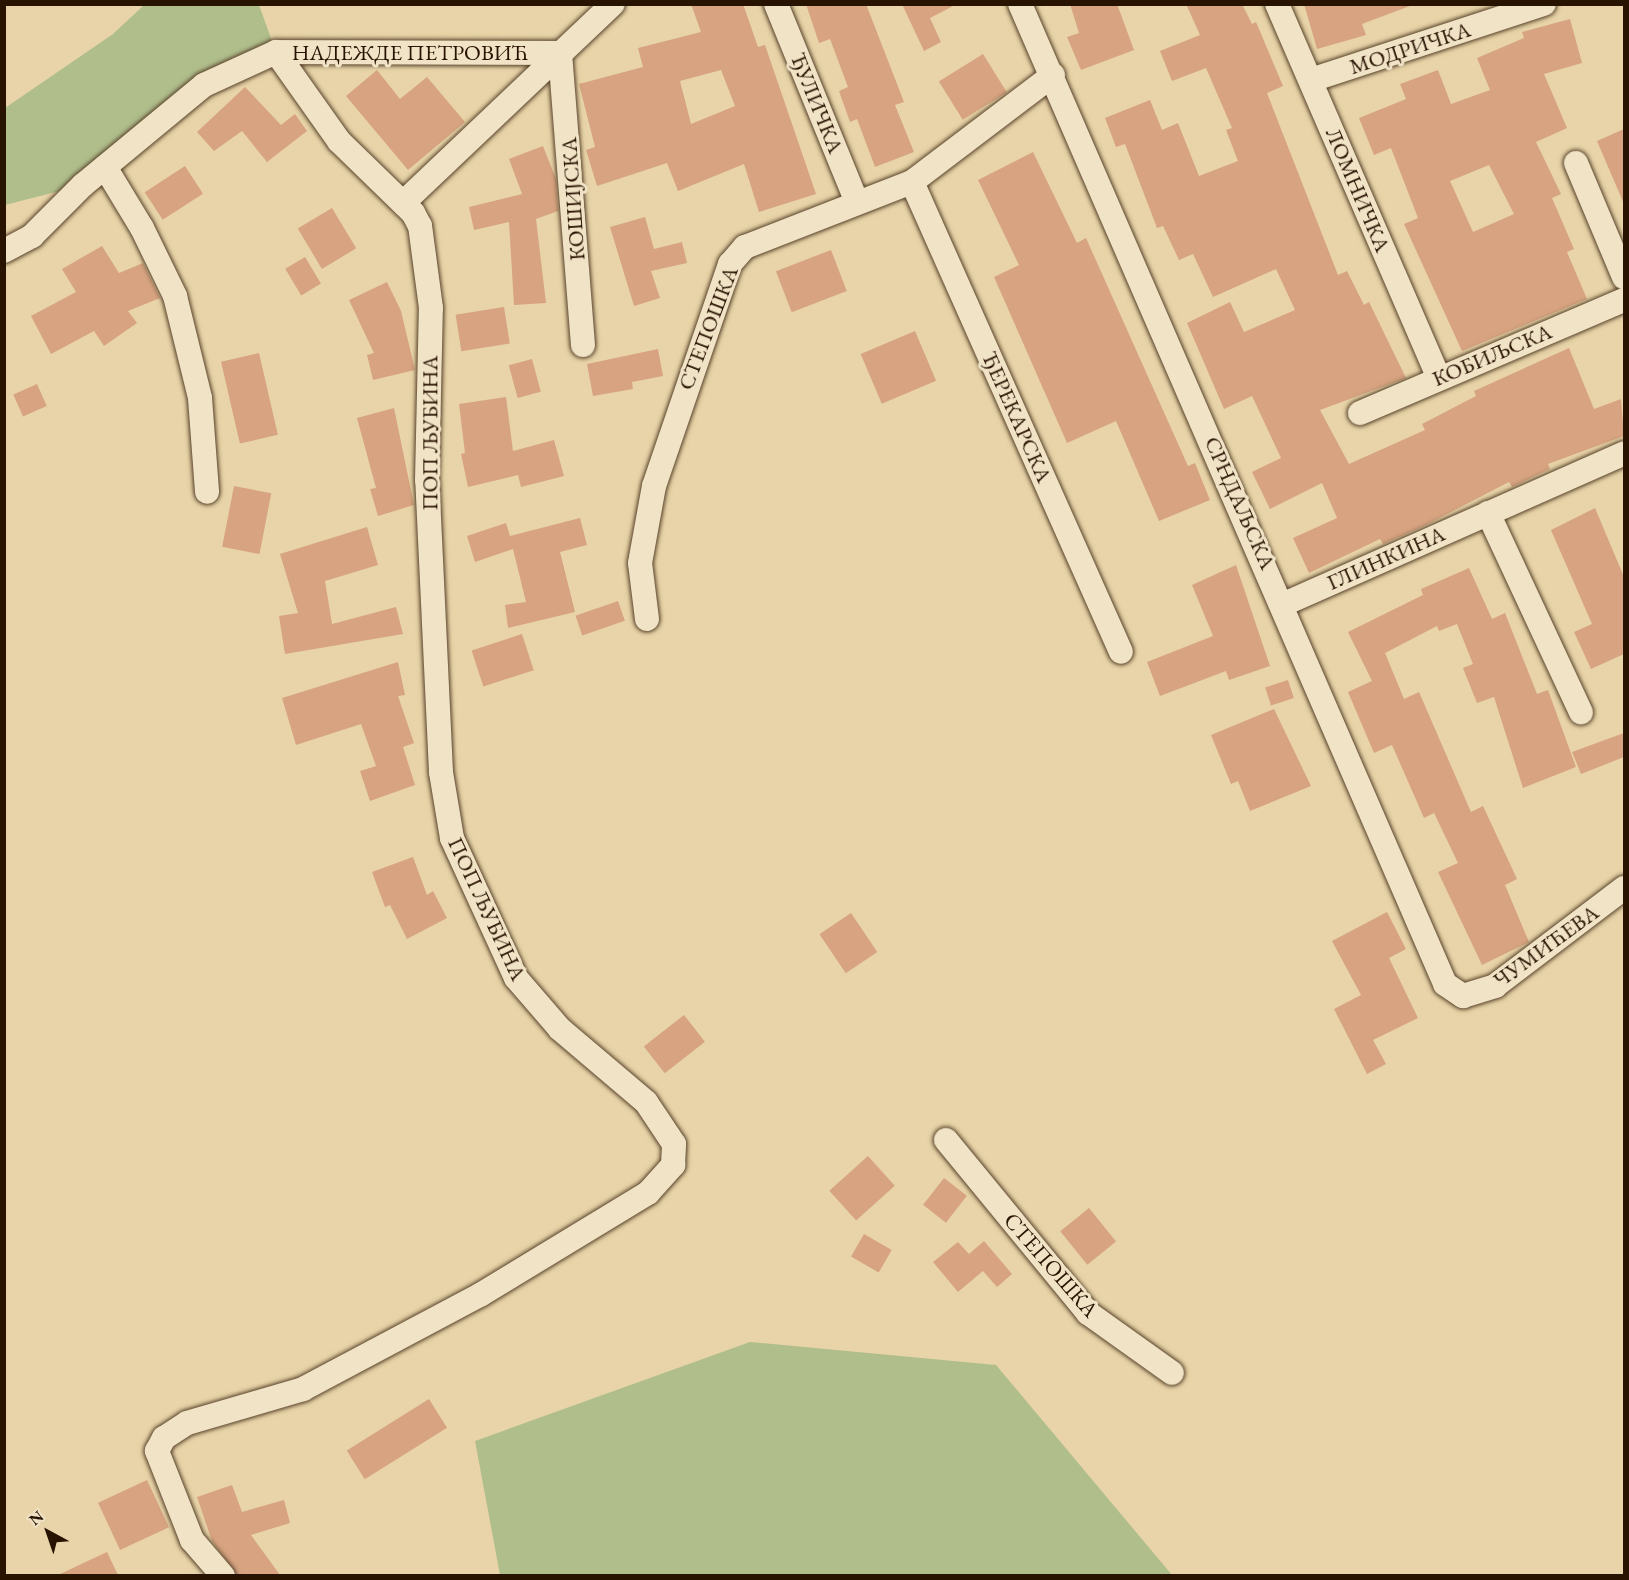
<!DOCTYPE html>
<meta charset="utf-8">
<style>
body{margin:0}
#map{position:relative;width:1629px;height:1580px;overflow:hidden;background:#e8d4a8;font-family:"EB Garamond",serif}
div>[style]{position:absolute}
.green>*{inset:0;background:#b0be8c}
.building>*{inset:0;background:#d7a381;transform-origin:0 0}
.roads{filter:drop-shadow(0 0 2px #58422a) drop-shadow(0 0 2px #58422a)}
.street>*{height:24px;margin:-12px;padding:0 12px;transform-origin:12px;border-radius:12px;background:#f0e3c6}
span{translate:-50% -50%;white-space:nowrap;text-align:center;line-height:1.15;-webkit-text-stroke:6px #f0e3c6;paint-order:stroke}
.street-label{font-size:22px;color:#281200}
.frame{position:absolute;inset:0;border:6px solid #281200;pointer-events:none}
.north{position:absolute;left:18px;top:1502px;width:60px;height:60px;-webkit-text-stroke:4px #f0e3c6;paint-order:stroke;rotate:320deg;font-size:16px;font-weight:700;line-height:24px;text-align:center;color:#281200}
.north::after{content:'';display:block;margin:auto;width:21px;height:27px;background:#281200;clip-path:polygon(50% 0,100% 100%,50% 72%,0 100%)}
</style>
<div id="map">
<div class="green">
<div style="clip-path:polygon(144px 5px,259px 5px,276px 52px,204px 85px,83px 185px,5px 205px,5px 108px,113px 34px)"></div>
<div style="clip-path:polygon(750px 1342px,996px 1365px,1172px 1575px,500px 1575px,475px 1441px)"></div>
</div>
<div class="building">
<div style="clip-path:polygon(evenodd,691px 4px,743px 4px,758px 47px,765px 45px,816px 194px,759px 212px,744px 164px,678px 191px,667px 163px,597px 186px,586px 150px,595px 147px,579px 84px,643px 67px,638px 48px,701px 32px,691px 4px,721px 70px,735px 106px,691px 124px,680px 81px,721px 70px)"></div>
<div style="clip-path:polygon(806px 4px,866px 4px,904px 102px,895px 105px,914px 152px,875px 167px,857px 119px,850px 122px,839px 91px,848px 87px,830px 39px,819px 43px)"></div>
<div style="clip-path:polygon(902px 4px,957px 4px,930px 18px,941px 42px,924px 51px)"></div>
<div style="clip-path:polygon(1070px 4px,1117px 4px,1134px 50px,1081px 70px,1067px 37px,1079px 33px)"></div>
<div style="clip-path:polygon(1186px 4px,1242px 4px,1252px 24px,1256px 22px,1283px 86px,1267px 93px,1338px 275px,1347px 271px,1364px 305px,1369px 302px,1406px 378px,1320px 410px,1349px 464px,1425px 430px,1422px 424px,1476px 396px,1474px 391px,1569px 348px,1594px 409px,1621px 399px,1624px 436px,1548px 464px,1550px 469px,1512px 487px,1509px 482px,1426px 525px,1383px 544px,1380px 539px,1309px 573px,1293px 538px,1337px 518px,1322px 483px,1270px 509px,1252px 472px,1281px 458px,1252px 396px,1224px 409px,1187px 323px,1230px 302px,1244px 332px,1295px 310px,1276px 269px,1213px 297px,1193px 254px,1179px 260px,1163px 226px,1157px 228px,1125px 144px,1116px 147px,1105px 118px,1150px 100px,1162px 130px,1178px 123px,1199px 176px,1238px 161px,1226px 130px,1232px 128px,1206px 68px,1172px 81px,1160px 51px,1200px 35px)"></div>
<div style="clip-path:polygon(1304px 4px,1410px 4px,1410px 6px,1362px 24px,1366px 35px,1317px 49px)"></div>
<div style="clip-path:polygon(evenodd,1570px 19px,1582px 63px,1544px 74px,1567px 128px,1536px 142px,1561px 194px,1552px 198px,1574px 249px,1567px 252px,1587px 299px,1462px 351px,1404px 224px,1418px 218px,1391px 148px,1374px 155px,1359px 118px,1406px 99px,1400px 84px,1438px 70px,1451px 104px,1490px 90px,1477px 58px,1524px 38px,1522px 32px,1570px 19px,1489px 165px,1514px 214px,1473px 232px,1450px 181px,1489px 165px)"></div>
<div style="left:983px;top:54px;width:45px;height:52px;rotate:58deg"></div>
<div style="clip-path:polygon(377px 70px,400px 99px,427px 77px,465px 122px,408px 170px,346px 96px)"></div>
<div style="clip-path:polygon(245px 87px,281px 125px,295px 114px,307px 131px,267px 162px,242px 131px,214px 151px,197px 132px)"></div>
<div style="clip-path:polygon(1624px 129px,1624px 204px,1597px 141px)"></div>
<div style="clip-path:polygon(543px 146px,556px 179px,558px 211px,536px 219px,546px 303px,514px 305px,509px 222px,474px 230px,469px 207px,522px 194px,509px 159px)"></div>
<div style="clip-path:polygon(1033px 152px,1077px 243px,1086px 238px,1188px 466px,1195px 463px,1210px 500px,1159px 521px,1116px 421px,1067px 443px,994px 277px,1019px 265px,978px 180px)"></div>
<div style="left:185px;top:166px;width:33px;height:48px;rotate:57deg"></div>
<div style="left:332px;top:208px;width:47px;height:40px;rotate:59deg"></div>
<div style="clip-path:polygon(645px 217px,654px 249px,682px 242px,687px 263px,651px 271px,660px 298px,634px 306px,610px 227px)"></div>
<div style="clip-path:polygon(102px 246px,119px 273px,143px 263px,160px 298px,128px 311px,137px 323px,104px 346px,94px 331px,51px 354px,31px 316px,76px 292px,62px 269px)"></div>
<div style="left:831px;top:250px;width:44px;height:59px;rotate:69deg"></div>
<div style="left:305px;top:257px;width:31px;height:23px;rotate:59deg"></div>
<div style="clip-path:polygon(387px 282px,401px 311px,415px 370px,373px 380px,367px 355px,374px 353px,349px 300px)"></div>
<div style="left:504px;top:307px;width:37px;height:49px;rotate:81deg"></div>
<div style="left:915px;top:331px;width:54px;height:59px;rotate:67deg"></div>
<div style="clip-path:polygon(658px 349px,663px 376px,632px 382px,633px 389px,593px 396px,587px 364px)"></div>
<div style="left:259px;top:353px;width:84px;height:39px;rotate:77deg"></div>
<div style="left:532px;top:359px;width:34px;height:24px;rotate:75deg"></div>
<div style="left:37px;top:384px;width:24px;height:26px;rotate:66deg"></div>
<div style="clip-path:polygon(506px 397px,513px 451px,554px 440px,564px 476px,521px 487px,518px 475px,468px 487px,461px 454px,465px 453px,459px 404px)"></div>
<div style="clip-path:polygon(394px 408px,414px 505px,378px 516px,370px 489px,376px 488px,357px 418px)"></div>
<div style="left:234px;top:486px;width:38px;height:62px;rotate:11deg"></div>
<div style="clip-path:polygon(1595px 508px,1624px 577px,1624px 654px,1591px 669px,1574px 632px,1592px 624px,1551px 530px)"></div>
<div style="clip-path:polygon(580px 518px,587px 545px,560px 552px,575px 612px,508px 628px,505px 605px,526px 602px,513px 549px,475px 562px,467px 536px,506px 523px,510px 536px)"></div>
<div style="clip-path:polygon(367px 527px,378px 565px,325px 581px,332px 624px,396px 607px,403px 634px,285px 654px,279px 616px,298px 613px,280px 554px)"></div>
<div style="clip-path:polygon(1236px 565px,1270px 666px,1229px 680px,1226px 671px,1160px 696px,1147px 662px,1213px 636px,1192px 585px)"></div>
<div style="clip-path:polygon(1469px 568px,1492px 619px,1505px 613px,1537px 694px,1548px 690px,1576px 767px,1523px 788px,1494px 697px,1477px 703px,1463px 668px,1473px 664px,1457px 624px,1439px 631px,1437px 626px,1385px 653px,1404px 699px,1419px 692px,1471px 812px,1483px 806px,1517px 879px,1505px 885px,1529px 942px,1482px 965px,1438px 872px,1458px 863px,1434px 813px,1424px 818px,1392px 745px,1374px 753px,1348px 692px,1372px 681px,1348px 632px,1423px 595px,1421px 589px)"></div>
<div style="left:618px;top:601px;width:21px;height:45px;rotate:71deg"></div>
<div style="left:522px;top:634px;width:38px;height:53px;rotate:72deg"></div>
<div style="clip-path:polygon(398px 662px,405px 695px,398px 696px,414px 743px,403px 747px,415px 785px,370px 801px,360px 771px,376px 766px,361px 724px,296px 745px,282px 698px)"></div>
<div style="left:1288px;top:680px;width:19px;height:24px;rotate:72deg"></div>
<div style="clip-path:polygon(1274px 709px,1311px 786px,1250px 811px,1238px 781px,1231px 784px,1211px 735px)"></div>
<div style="clip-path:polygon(1624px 733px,1624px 757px,1581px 774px,1572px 752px)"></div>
<div style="clip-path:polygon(413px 857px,427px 895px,433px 891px,447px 918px,407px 939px,390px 905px,385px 907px,372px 872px)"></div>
<div style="clip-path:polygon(1387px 912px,1406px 949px,1389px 958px,1418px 1018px,1373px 1040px,1386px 1064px,1367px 1074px,1334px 1009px,1361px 995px,1332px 941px)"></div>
<div style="left:851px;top:913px;width:47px;height:38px;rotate:56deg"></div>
<div style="left:684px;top:1015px;width:34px;height:51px;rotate:52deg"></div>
<div style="left:868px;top:1156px;width:40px;height:52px;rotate:48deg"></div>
<div style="left:944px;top:1178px;width:29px;height:34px;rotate:38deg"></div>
<div style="left:1089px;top:1208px;width:43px;height:37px;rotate:51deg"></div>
<div style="left:864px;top:1234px;width:32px;height:26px;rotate:30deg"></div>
<div style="clip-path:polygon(984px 1241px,1012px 1274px,997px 1287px,983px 1271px,958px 1292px,933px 1262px,958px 1242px,969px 1254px)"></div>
<div style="left:429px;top:1399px;width:34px;height:97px;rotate:58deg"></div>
<div style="left:147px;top:1480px;width:52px;height:54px;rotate:65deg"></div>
<div style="clip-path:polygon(232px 1485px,242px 1512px,284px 1500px,290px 1523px,251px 1535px,280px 1575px,237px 1575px,212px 1541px,197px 1497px)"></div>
<div style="clip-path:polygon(107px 1552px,118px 1575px,58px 1575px)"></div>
</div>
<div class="roads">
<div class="street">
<div style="left:776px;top:4px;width:214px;rotate:67.8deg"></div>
<div style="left:1020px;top:4px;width:1068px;rotate:66.55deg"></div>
<div style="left:1445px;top:984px;width:22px;rotate:34deg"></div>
<div style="left:1463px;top:996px;width:34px;rotate:-17deg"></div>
<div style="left:1495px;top:986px;width:162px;rotate:-37.2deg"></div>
<div style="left:1277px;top:4px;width:405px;rotate:66.6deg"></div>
<div style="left:1311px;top:80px;width:245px;rotate:-18.1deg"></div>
<div style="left:1576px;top:163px;width:124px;rotate:67.2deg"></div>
<div style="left:105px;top:167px;width:71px;rotate:58.8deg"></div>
<div style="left:142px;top:228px;width:76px;rotate:64.1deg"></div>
<div style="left:175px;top:296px;width:105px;rotate:76.2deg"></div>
<div style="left:200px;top:398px;width:94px;rotate:85.7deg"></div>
<div style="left:912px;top:182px;width:514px;rotate:66.03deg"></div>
<div style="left:403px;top:203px;width:289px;rotate:-43.5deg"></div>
<div style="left:4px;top:251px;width:32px;rotate:-28deg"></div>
<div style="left:32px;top:236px;width:72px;rotate:-45deg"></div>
<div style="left:83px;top:185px;width:157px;rotate:-39.6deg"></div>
<div style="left:204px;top:85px;width:79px;rotate:-24.6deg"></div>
<div style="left:276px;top:52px;width:284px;rotate:0.2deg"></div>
<div style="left:560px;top:53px;width:293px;rotate:85.5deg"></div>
<div style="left:1360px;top:413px;width:287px;rotate:-23.2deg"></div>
<div style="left:1488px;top:513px;width:220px;rotate:65deg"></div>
<div style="left:1284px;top:604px;width:372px;rotate:-23.9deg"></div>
<div style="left:647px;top:619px;width:56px;rotate:-97.1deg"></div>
<div style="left:640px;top:563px;width:78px;rotate:-79.7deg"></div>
<div style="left:654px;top:486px;width:235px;rotate:-71.1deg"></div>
<div style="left:730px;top:264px;width:23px;rotate:-49deg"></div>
<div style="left:745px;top:247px;width:179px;rotate:-21.3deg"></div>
<div style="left:912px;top:182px;width:177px;rotate:-37.2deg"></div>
<div style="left:946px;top:1140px;width:224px;rotate:50.6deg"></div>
<div style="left:1088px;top:1313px;width:103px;rotate:35.5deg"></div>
<div style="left:223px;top:1576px;width:48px;rotate:-130.7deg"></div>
<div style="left:192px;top:1540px;width:96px;rotate:-111.5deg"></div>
<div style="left:157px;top:1451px;width:15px;rotate:-62deg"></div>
<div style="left:164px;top:1438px;width:27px;rotate:-33deg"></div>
<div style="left:187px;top:1423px;width:121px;rotate:-16.3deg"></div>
<div style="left:303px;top:1389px;width:200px;rotate:-28deg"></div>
<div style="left:480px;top:1295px;width:197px;rotate:-31.3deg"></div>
<div style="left:648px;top:1193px;width:38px;rotate:-48deg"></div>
<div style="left:673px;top:1165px;width:21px;rotate:-87deg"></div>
<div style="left:674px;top:1144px;width:50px;rotate:-123.7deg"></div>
<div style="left:646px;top:1102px;width:113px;rotate:-139.7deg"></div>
<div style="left:560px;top:1029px;width:67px;rotate:-130.8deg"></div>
<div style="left:516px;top:978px;width:154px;rotate:-114.6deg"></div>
<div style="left:452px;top:838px;width:67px;rotate:-99.5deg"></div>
<div style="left:441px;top:772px;width:292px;rotate:-92.7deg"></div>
<div style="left:427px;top:480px;width:172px;rotate:-88.7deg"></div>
<div style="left:431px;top:308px;width:83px;rotate:-97.6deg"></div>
<div style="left:420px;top:226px;width:15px;rotate:-118deg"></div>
<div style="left:413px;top:213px;width:103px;rotate:-135.8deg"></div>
<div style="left:339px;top:141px;width:109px;rotate:-125.3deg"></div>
</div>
</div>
<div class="street-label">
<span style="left:1410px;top:48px;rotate:-18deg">МОДРИЧКА</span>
<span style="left:410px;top:53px">НАДЕЖДЕ ПЕТРОВИЋ</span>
<span style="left:817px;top:103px;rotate:68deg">ЂУЛИЧКА</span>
<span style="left:1358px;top:190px;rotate:67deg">ЛОМНИЧКА</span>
<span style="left:573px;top:199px;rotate:-94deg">КОШИЈСКА</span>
<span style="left:708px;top:328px;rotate:-69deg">СТЕПОШКА</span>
<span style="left:1492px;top:355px;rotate:-23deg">КОБИЉСКА</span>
<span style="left:1017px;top:417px;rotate:66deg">ЂЕРЕКАРСКА</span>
<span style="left:430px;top:433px;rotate:-90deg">ПОП ЉУБИНА</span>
<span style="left:1240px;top:503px;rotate:66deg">СРНДАЉСКА</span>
<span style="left:1386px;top:558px;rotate:-24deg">ГЛИНКИНА</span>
<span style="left:487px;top:909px;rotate:65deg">ПОП ЉУБИНА</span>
<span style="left:1546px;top:946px;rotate:-36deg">ЧУМИЋЕВА</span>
<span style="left:1051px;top:1265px;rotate:49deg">СТЕПОШКА</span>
</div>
<div class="frame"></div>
<div class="north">N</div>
</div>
